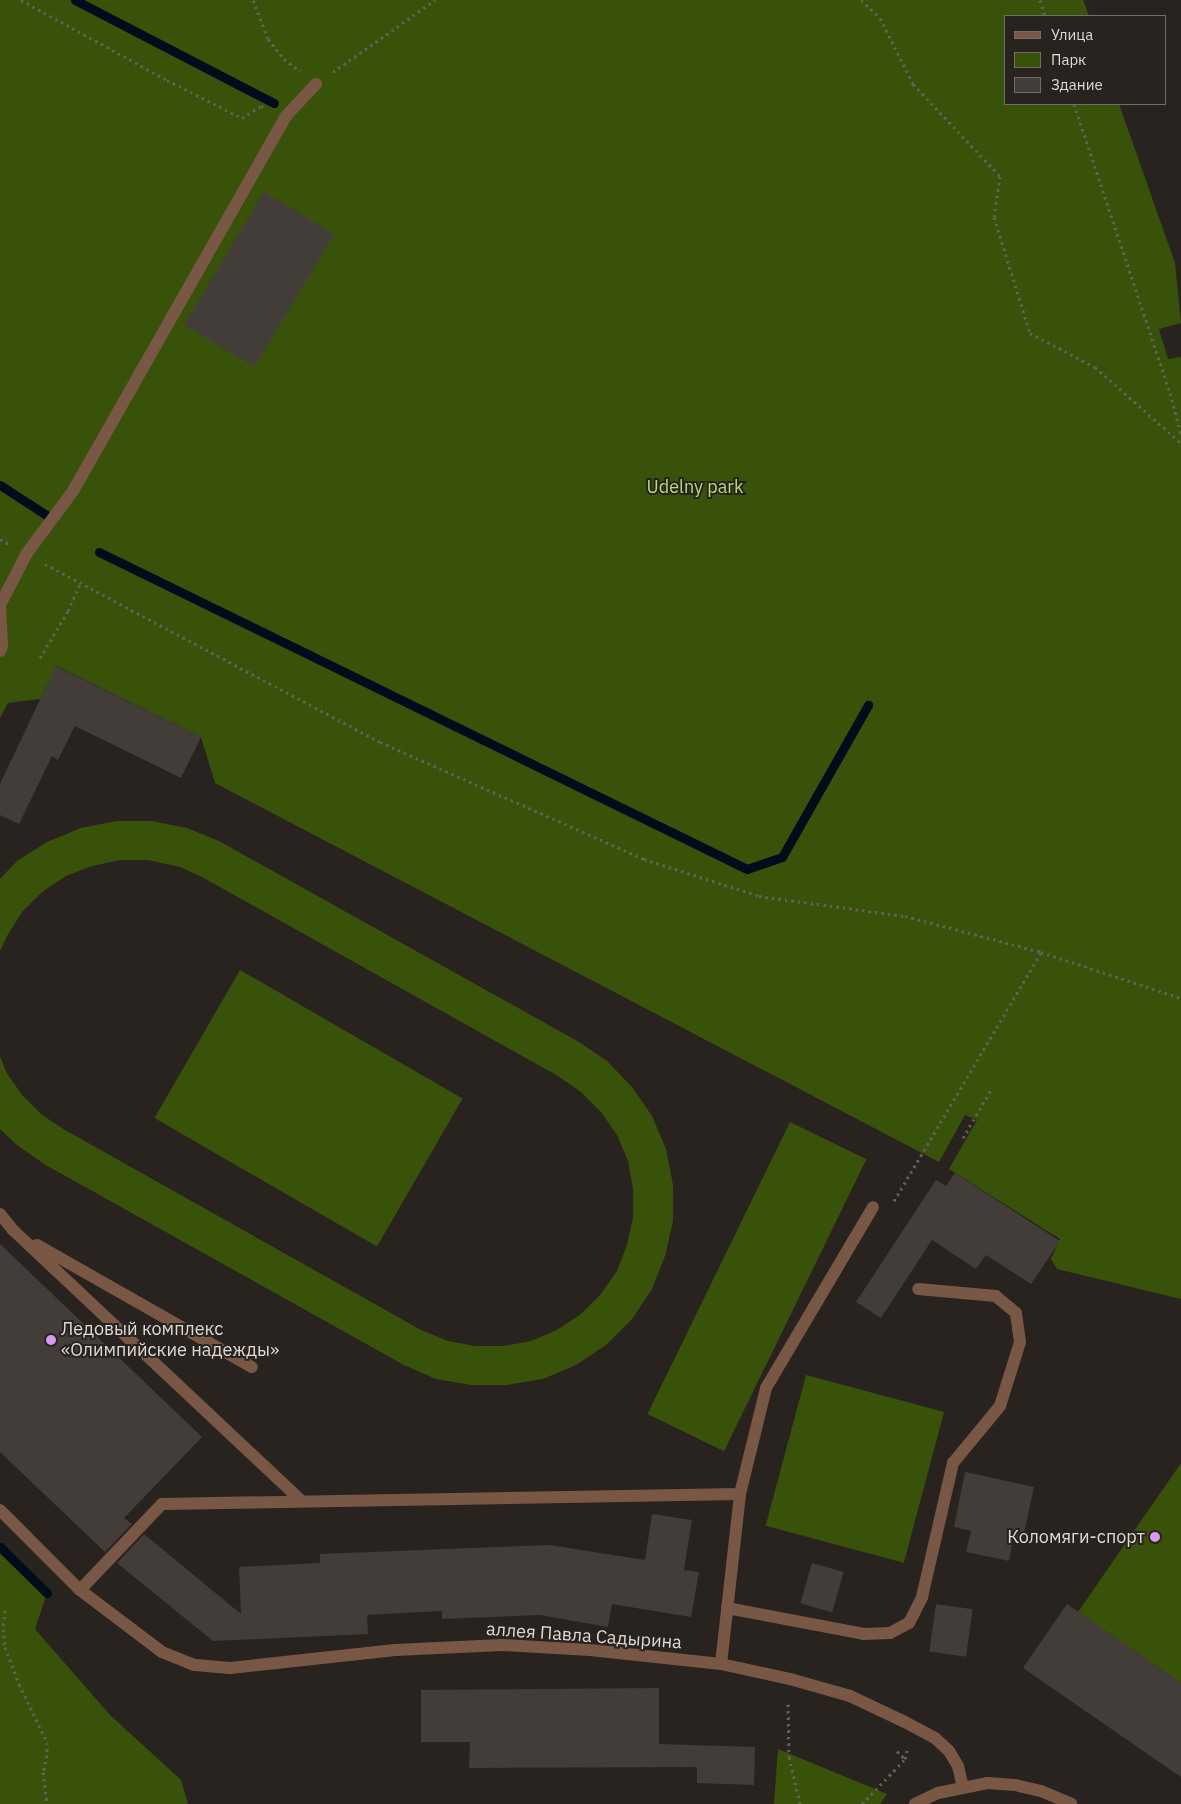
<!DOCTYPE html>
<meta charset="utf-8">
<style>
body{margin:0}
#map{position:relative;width:1181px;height:1804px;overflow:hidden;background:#29231f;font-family:"IBM Plex Sans",sans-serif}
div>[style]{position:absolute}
.green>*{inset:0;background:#39520a;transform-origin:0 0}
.stream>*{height:9px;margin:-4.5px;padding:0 4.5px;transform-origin:4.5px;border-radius:4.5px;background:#000b1b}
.building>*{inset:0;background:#423d38;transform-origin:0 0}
.path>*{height:3px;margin-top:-1.5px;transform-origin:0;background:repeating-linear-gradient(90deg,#645f5b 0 2.5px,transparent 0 6.5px)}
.minor>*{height:12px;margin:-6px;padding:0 6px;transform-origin:6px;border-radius:6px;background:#785845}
.dots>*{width:14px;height:14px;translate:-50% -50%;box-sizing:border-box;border:2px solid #29231f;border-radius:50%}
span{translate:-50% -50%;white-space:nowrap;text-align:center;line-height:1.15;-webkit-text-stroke:4px #29231f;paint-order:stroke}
.park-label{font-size:18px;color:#b2de74}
.poi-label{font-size:18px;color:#dedbd7}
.left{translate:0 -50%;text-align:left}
.right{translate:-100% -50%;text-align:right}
.street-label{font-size:18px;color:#dedbd7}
.legend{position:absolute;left:1004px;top:15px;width:162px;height:90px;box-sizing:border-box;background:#29231f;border:1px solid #716d69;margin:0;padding:6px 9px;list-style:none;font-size:15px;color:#dedbd7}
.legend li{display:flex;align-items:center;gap:10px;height:25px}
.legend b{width:25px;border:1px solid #716d69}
</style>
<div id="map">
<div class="green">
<div style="clip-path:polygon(0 0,1083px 0,1089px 16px,1005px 16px,1005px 104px,1119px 104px,1175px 263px,1181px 323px,1159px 329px,1168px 359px,1181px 357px,1181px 1299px,1057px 1269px,1051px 1259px,1060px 1239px,949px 1169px,977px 1120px,965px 1115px,939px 1162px,215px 783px,201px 737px,57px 666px,40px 699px,8px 703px,0 718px)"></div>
<div style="clip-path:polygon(116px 821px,152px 821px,187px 828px,219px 841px,579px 1042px,607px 1061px,632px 1087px,652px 1116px,666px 1149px,673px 1185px,673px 1221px,665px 1256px,652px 1289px,632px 1319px,606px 1345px,576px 1365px,543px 1379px,507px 1385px,471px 1385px,436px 1379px,404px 1365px,44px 1164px,17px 1145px,0 1129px,0 1056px,6px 1072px,22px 1095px,42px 1115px,65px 1130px,421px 1330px,448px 1341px,475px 1346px,504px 1346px,531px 1341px,557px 1330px,581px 1314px,601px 1294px,617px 1271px,627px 1245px,633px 1217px,633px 1189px,628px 1161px,617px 1135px,601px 1112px,581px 1092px,558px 1076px,202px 877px,180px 867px,148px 860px,120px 860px,92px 866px,66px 876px,42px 892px,22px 912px,7px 936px,0 951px,0 879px,17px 861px,47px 842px,81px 828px)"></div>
<div style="left:240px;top:970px;width:257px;height:171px;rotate:30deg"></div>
<div style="left:790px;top:1122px;width:85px;height:325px;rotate:26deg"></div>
<div style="left:806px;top:1375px;width:143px;height:156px;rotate:15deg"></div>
<div style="clip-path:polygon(1181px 1463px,1181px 1683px,1078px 1612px)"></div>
<div style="clip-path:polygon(0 1547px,47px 1593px,35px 1629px,110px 1715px,181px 1780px,188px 1804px,0 1804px)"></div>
<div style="clip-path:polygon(778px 1749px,887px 1794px,880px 1804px,774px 1804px)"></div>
</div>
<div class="stream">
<div style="left:75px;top:0;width:224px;rotate:27.4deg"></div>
<div style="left:0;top:485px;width:57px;rotate:32.9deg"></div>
<div style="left:99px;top:552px;width:721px;rotate:26.07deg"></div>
<div style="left:747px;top:869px;width:37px;rotate:-19deg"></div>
<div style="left:782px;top:857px;width:175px;rotate:-60.5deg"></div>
<div style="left:0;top:1547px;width:66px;rotate:44.4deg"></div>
</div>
<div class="building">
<div style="left:264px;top:192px;width:82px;height:155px;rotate:31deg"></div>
<div style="clip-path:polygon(56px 666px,201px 737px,181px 778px,75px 726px,58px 760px,52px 756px,19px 824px,0 815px,0 784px)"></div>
<div style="clip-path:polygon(955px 1173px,1060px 1241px,1031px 1284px,986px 1255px,976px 1269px,932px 1240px,881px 1318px,856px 1302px,936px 1180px,946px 1186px)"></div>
<div style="clip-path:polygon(0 1244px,202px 1437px,124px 1518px,132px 1524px,105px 1552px,0 1452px)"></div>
<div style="clip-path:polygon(965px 1472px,1034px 1487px,1022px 1542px,1013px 1539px,1009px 1561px,966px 1552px,971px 1531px,954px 1527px)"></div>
<div style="clip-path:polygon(652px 1514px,692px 1520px,684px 1570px,699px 1572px,691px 1617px,612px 1604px,608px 1627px,540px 1615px,442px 1619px,442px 1611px,367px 1615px,368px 1634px,213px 1641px,117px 1563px,144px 1534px,241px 1614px,239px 1567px,320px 1563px,320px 1554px,549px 1545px,645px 1560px)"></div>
<div style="left:812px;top:1563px;width:33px;height:42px;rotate:16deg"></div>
<div style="left:936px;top:1604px;width:37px;height:48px;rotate:8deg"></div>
<div style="clip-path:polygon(1067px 1604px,1181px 1683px,1181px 1777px,1023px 1668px)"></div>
<div style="clip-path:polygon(659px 1688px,659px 1744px,755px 1747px,754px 1785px,697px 1783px,697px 1767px,469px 1768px,470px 1742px,421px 1742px,421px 1690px)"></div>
</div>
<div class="path">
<div style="left:21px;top:0;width:166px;rotate:28.7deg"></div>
<div style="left:167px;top:80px;width:84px;rotate:26.9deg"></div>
<div style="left:242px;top:118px;width:22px;rotate:-32deg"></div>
<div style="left:261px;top:106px;width:6px;rotate:18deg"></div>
<div style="left:253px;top:0;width:42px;rotate:69deg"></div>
<div style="left:268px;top:39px;width:26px;rotate:51deg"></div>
<div style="left:284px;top:59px;width:20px;rotate:37deg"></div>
<div style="left:861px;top:0;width:26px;rotate:43deg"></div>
<div style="left:880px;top:18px;width:74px;rotate:63.4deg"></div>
<div style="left:913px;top:84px;width:127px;rotate:46.6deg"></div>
<div style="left:1000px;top:176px;width:41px;rotate:98.3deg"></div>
<div style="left:994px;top:217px;width:121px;rotate:72.8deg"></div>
<div style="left:1030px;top:333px;width:73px;rotate:27.6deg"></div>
<div style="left:1095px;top:367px;width:115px;rotate:41.5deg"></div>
<div style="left:1040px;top:0;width:17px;rotate:73deg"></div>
<div style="left:333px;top:72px;width:125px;rotate:-35.2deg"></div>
<div style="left:1074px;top:104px;width:305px;rotate:71.6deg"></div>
<div style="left:1170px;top:393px;width:42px;rotate:75deg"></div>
<div style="left:0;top:539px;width:10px;rotate:29deg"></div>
<div style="left:45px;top:564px;width:379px;rotate:28deg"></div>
<div style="left:380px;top:742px;width:289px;rotate:23.9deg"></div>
<div style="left:644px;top:859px;width:121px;rotate:17.8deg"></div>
<div style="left:759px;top:896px;width:147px;rotate:7.8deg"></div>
<div style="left:905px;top:916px;width:141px;rotate:14.8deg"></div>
<div style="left:1041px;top:952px;width:147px;rotate:18.2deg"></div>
<div style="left:40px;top:658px;width:55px;rotate:-59.2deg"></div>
<div style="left:68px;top:611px;width:30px;rotate:-66deg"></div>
<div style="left:963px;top:1138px;width:58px;rotate:-59.9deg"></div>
<div style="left:894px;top:1201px;width:289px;rotate:-59.4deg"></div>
<div style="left:5px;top:1610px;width:19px;rotate:96deg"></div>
<div style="left:3px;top:1629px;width:18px;rotate:84deg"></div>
<div style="left:5px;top:1647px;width:40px;rotate:69deg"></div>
<div style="left:19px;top:1684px;width:64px;rotate:64.2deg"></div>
<div style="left:47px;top:1742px;width:13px;rotate:90deg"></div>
<div style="left:47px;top:1755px;width:17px;rotate:103deg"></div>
<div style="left:43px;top:1772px;width:32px;rotate:83deg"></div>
<div style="left:788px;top:1704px;width:53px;rotate:88.9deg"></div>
<div style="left:789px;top:1757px;width:48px;rotate:76.8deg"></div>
<div style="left:897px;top:1751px;width:11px;rotate:45deg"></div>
<div style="left:862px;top:1804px;width:62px;rotate:-46.3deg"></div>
<div style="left:905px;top:1759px;width:12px;rotate:-76deg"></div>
</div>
<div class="minor">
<div style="left:0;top:651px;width:5px;rotate:-68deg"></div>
<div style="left:2px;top:646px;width:41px;rotate:-92.8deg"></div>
<div style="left:0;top:605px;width:59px;rotate:-62.6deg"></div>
<div style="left:27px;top:553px;width:77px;rotate:-53.4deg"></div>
<div style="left:73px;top:491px;width:431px;rotate:-60.4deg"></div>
<div style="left:286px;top:116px;width:44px;rotate:-46.8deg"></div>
<div style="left:0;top:1214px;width:21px;rotate:51deg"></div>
<div style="left:13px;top:1230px;width:396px;rotate:43.2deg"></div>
<div style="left:37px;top:1245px;width:247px;rotate:29.6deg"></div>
<div style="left:0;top:1510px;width:113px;rotate:45deg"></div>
<div style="left:80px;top:1590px;width:103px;rotate:37.1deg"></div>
<div style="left:162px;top:1652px;width:35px;rotate:22deg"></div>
<div style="left:195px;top:1665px;width:35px;rotate:5deg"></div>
<div style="left:230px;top:1668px;width:166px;rotate:-6.2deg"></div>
<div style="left:395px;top:1650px;width:107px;rotate:-2.7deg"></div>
<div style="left:502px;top:1645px;width:88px;rotate:3.3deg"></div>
<div style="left:590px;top:1650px;width:132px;rotate:6.1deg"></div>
<div style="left:721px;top:1664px;width:71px;rotate:12.3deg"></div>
<div style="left:790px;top:1679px;width:62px;rotate:15.8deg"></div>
<div style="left:850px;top:1696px;width:59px;rotate:25.3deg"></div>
<div style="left:903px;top:1721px;width:36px;rotate:28deg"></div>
<div style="left:935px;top:1738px;width:19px;rotate:43deg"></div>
<div style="left:949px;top:1751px;width:17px;rotate:59deg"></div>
<div style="left:958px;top:1766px;width:22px;rotate:77deg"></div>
<div style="left:80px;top:1590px;width:119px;rotate:-46.4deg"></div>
<div style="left:162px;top:1504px;width:578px;rotate:-0.99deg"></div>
<div style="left:727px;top:1608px;width:139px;rotate:10.7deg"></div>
<div style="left:864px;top:1634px;width:26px;rotate:-2deg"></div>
<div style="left:890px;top:1633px;width:21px;rotate:-28deg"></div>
<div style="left:909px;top:1623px;width:29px;rotate:-63deg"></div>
<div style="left:922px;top:1597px;width:138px;rotate:-77deg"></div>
<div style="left:953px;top:1463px;width:74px;rotate:-50.5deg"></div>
<div style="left:1000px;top:1406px;width:67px;rotate:-72.6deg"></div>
<div style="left:1020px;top:1342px;width:29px;rotate:-98deg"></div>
<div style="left:1016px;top:1313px;width:26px;rotate:-140deg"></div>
<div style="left:996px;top:1296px;width:78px;rotate:-174.9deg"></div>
<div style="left:721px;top:1664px;width:171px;rotate:-83.6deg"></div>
<div style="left:740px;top:1494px;width:109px;rotate:-76.2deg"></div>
<div style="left:766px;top:1388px;width:210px;rotate:-59.4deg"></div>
<div style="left:915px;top:1804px;width:25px;rotate:-26deg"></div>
<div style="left:938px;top:1793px;width:50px;rotate:-11.5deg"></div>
<div style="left:987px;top:1783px;width:28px;rotate:4deg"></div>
<div style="left:1015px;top:1785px;width:27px;rotate:13deg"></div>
<div style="left:1041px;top:1791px;width:33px;rotate:23deg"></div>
</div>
<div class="dots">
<div style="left:51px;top:1340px;background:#db99f5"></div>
<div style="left:1155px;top:1537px;background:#db99f5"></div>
</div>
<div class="park-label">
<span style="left:695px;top:487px">Udelny park</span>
</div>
<div class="poi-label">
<span class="left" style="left:61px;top:1340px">Ледовый комплекс<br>«Олимпийские надежды»</span>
<span class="right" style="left:1145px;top:1537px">Коломяги-спорт</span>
</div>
<div class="street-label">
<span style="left:584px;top:1636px;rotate:4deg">аллея Павла Садырина</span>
</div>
<ul class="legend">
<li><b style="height:6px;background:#785845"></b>Улица</li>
<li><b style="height:14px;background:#39520a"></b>Парк</li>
<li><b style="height:14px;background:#423d38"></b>Здание</li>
</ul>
</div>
